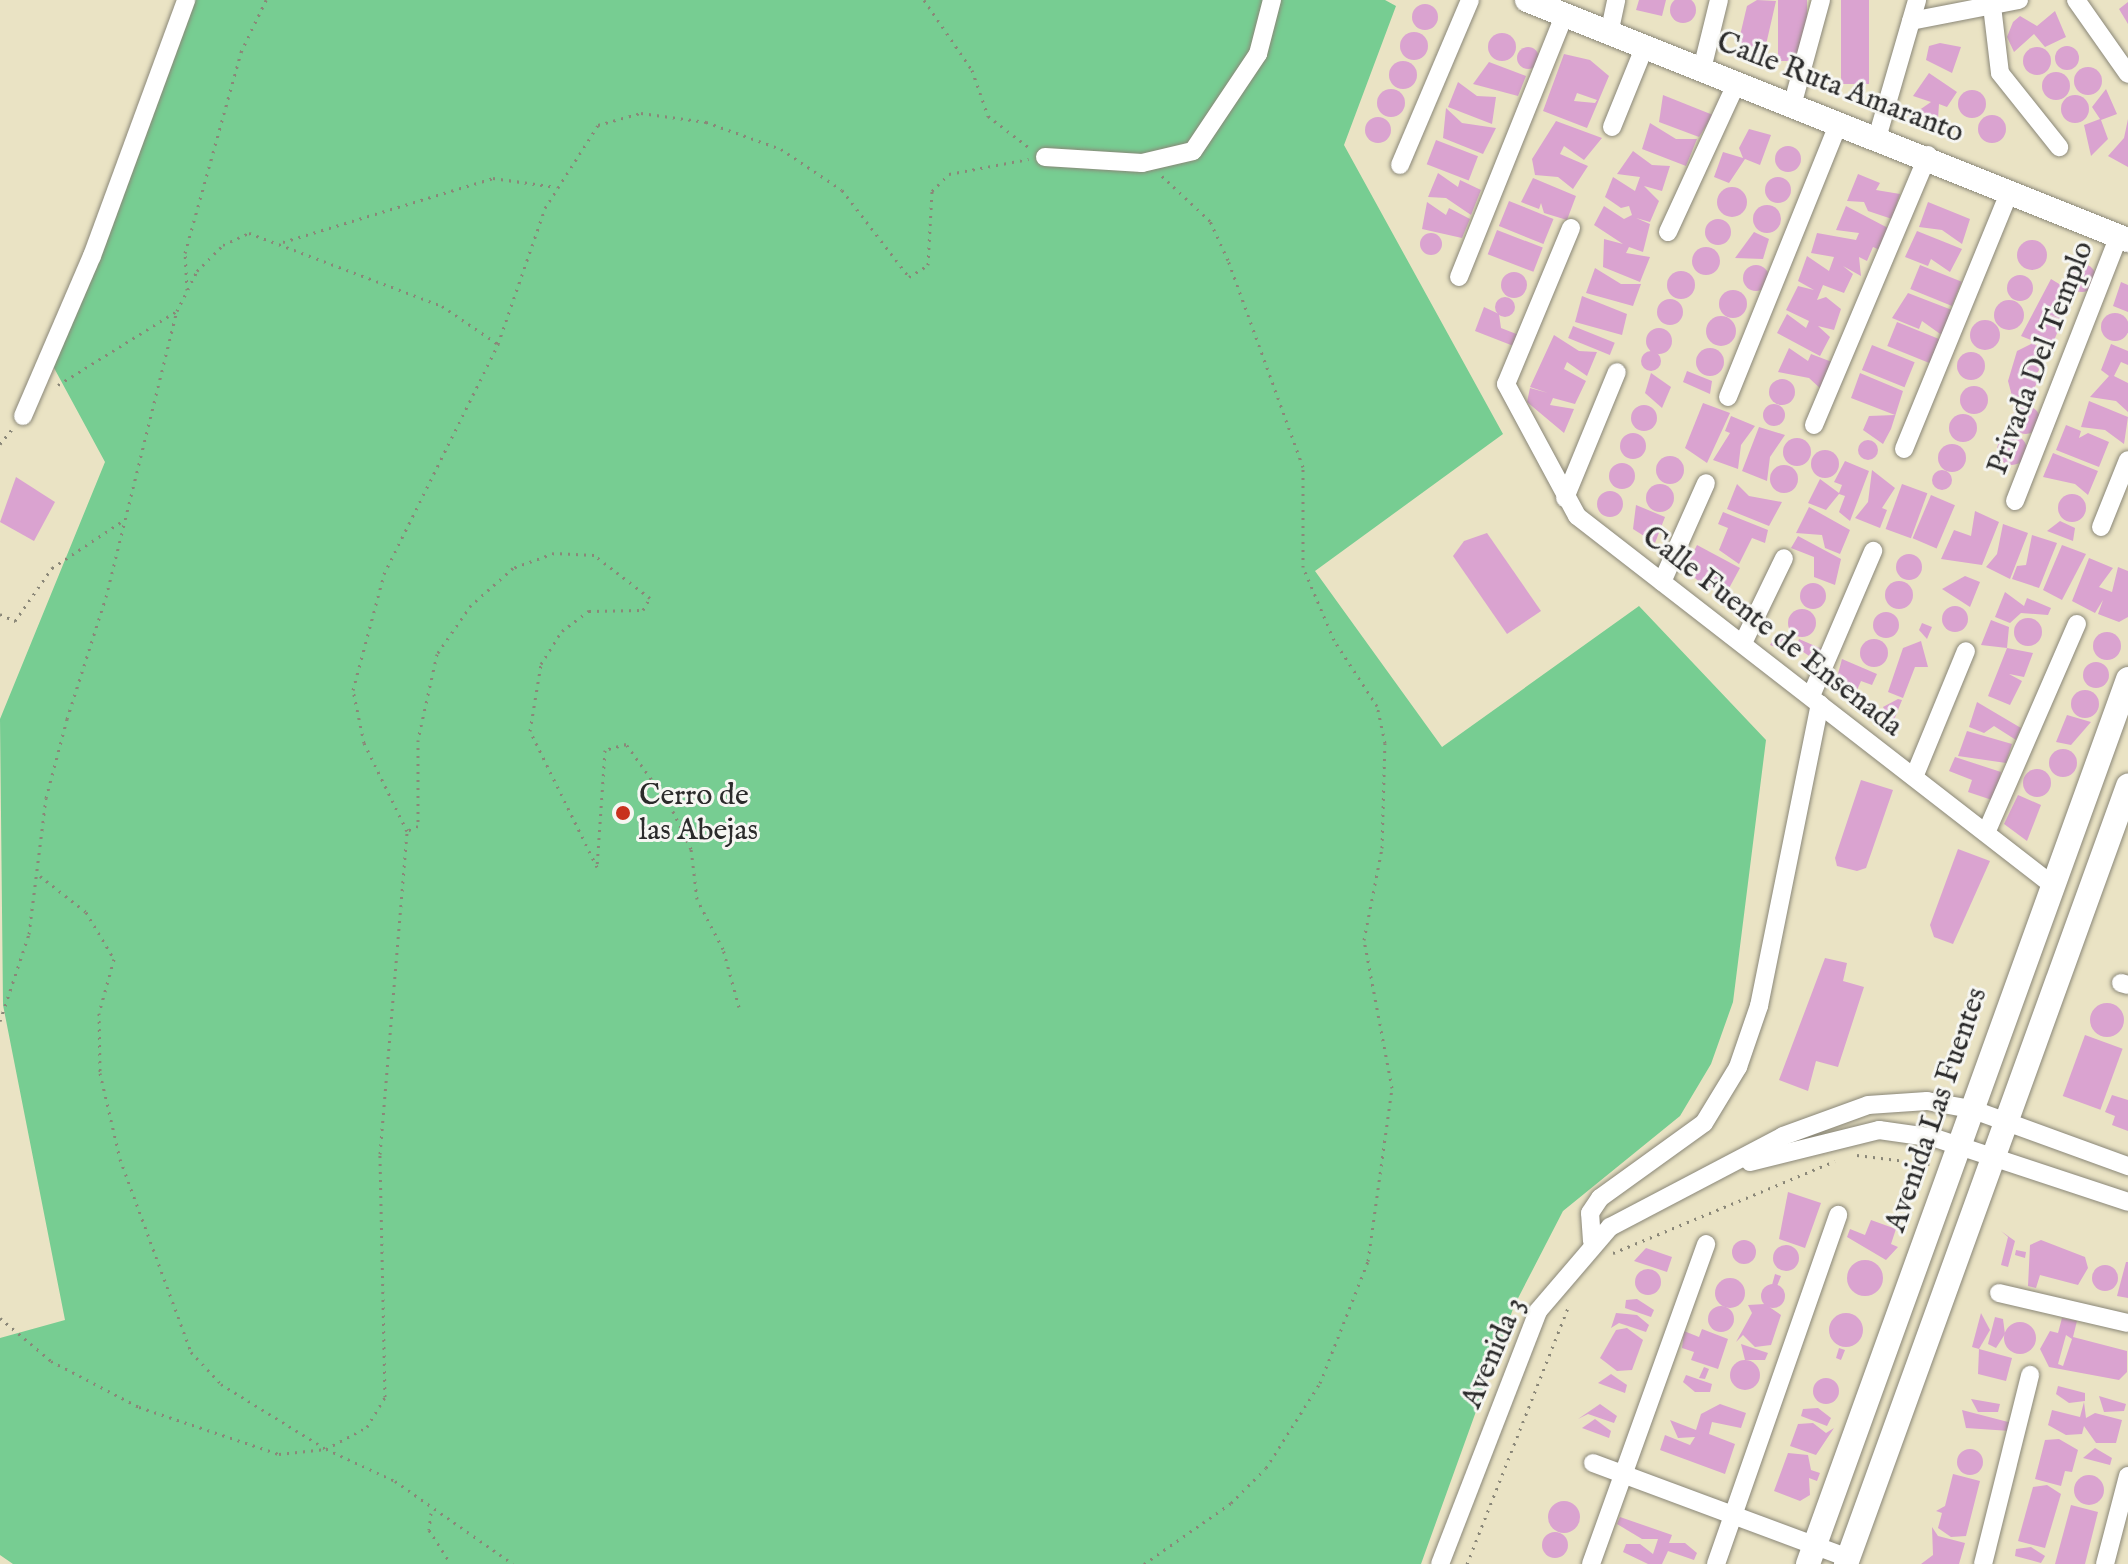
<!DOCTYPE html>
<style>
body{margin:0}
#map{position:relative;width:2128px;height:1564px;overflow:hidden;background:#eae3c4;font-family:"IM FELL English",serif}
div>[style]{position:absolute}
.green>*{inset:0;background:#77cd92}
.building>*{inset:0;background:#daa3d0;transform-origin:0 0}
.round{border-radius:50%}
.path>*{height:3px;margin-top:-1.5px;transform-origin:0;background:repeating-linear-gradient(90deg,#8a8778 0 2px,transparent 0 8px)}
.roads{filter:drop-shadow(0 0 2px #8a8778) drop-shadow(0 0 2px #8a8778)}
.minor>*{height:18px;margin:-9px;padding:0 9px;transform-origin:9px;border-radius:9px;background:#fff}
.major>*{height:24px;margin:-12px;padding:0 12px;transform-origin:12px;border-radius:12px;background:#fff}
.dots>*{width:22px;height:22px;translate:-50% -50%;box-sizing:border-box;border:4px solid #f6f6f2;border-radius:50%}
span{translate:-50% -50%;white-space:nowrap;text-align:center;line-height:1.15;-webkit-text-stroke:6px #f6f6f2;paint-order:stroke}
.street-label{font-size:30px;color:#2b2b2b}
.poi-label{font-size:30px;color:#2b2b2b}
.left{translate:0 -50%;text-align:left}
</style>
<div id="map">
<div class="green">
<div style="clip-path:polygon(195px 0,1385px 0,1396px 6px,1344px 145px,1503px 434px,1315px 571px,1442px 747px,1639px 606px,1766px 740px,1733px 1002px,1711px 1064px,1680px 1116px,1563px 1211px,1514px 1306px,1421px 1564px,13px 1564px,0 1555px,0 1338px,65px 1320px,3px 1005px,0 719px,105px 462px,47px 355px)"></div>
</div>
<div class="building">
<div class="round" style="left:1670px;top:-3px;width:26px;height:26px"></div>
<div style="clip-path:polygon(1639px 0,1666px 0,1662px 16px,1636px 10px)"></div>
<div style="clip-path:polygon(1757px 0,1776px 1px,1765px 49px,1738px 44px,1747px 6px)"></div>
<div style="left:1778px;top:0;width:29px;height:61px"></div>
<div style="left:1841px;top:0;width:28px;height:84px"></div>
<div style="clip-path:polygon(2128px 2px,2128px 24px,2119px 9px)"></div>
<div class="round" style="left:1412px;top:4px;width:26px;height:26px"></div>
<div style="clip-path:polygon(2055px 11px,2066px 37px,2045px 47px,2034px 34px,2014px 52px,2007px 37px,2013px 22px,2020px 16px,2037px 26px)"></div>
<div class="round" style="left:1400px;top:32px;width:28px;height:28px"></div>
<div class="round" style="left:1488px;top:33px;width:28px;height:28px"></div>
<div style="clip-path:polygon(1940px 43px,1961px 47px,1952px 73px,1926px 60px,1929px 46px)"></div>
<div class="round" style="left:2055px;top:46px;width:24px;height:24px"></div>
<div class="round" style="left:1517px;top:47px;width:22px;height:22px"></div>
<div class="round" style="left:2023px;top:47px;width:28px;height:28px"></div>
<div style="clip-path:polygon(evenodd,1564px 54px,1590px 60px,1609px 76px,1587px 128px,1543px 111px,1564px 54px,1577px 93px,1597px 100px,1595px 103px,1574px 101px,1577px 93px)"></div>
<div class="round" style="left:1389px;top:61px;width:28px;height:28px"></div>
<div style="clip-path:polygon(1489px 62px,1526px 76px,1518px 96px,1473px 84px)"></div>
<div class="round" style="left:2074px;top:67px;width:28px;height:28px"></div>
<div class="round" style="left:2042px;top:72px;width:28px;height:28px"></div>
<div style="clip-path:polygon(1929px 73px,1957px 92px,1947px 107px,1939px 104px,1938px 119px,1915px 113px,1931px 102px,1913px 96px)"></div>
<div style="clip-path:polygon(1458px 82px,1477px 96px,1496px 97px,1492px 124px,1448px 107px)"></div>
<div style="clip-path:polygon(2106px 89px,2117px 114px,2101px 120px,2108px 139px,2091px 156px,2084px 125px,2100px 119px,2092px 107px)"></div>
<div class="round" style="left:1377px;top:89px;width:28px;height:28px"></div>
<div class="round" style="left:1958px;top:90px;width:28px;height:28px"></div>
<div style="clip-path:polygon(1663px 95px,1713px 115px,1699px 137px,1659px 122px)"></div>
<div class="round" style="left:2061px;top:95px;width:28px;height:28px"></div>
<div style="clip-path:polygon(1446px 108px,1462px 123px,1496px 128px,1483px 154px,1443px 138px)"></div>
<div class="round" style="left:1978px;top:115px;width:28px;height:28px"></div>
<div class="round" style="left:1365px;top:117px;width:26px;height:26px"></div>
<div style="clip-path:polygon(2128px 119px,2128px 167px,2108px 156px,2124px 138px)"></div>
<div style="clip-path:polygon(1556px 121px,1602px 138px,1584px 160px,1564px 146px,1560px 154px,1588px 166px,1573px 189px,1558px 177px,1535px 175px,1532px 159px)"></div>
<div style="clip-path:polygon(1650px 123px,1676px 139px,1697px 139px,1686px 166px,1642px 149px)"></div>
<div style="clip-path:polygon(1749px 129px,1771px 135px,1760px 165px,1745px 159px,1729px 183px,1714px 177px,1723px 152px,1743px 158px,1739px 148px)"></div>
<div style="left:1436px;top:140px;width:45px;height:26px;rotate:21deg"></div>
<div class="round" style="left:1775px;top:146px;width:26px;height:26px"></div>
<div style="clip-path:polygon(1633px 151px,1652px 165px,1670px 166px,1662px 191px,1644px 186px,1659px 201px,1650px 222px,1636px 218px,1650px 224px,1643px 252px,1629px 247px,1626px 253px,1650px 257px,1640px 282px,1603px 267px,1604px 239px,1623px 244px,1594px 225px,1604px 206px,1624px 219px,1632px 215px,1629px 206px,1621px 208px,1605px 197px,1613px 177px,1635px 191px,1640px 177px,1617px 174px)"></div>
<div style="clip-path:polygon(1438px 173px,1458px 187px,1460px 180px,1481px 190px,1471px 215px,1446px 198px,1428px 197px)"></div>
<div style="clip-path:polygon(1858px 174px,1880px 183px,1876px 190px,1900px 194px,1892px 219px,1868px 211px,1864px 202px,1847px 201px)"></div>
<div class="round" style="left:1765px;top:177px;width:26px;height:26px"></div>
<div style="clip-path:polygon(1533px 178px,1576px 196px,1567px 220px,1544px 213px,1541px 203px,1539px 209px,1521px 202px)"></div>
<div class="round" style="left:1717px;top:187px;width:30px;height:30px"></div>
<div style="left:1509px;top:201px;width:48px;height:27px;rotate:22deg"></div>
<div style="clip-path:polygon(1427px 202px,1446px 215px,1449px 208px,1470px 219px,1462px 238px,1422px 229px)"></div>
<div style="clip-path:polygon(1928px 202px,1970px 219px,1962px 244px,1942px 230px,1919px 227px)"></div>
<div class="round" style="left:1753px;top:205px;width:28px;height:28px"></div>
<div style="clip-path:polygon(1846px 206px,1888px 228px,1880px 250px,1873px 247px,1867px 261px,1859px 257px,1861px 276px,1843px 266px,1853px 274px,1844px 293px,1823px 285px,1817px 300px,1826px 297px,1841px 309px,1834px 330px,1818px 326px,1830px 337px,1820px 356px,1777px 333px,1787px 314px,1806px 328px,1809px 321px,1786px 310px,1798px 286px,1814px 290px,1798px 281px,1807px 256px,1829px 271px,1834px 257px,1811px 253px,1817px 233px,1856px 240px,1859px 233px,1836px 230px)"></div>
<div class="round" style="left:1705px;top:219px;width:26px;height:26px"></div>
<div style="left:1497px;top:230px;width:49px;height:26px;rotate:21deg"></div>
<div style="clip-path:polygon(1917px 231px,1962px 249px,1950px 272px,1931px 259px,1928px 266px,1905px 257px)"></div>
<div style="clip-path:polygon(1754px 232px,1769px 239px,1763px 259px,1735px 258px)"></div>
<div class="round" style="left:1420px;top:233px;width:22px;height:22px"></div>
<div class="round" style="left:2017px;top:240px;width:30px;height:30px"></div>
<div class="round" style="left:1692px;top:247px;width:28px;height:28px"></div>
<div class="round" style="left:2068px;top:264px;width:28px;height:28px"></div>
<div class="round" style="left:1743px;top:265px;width:26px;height:26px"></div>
<div style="left:1920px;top:265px;width:45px;height:26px;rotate:22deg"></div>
<div style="clip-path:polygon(1595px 268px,1621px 284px,1641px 284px,1633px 306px,1586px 293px)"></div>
<div class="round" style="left:1667px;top:271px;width:28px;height:28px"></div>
<div class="round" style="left:1501px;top:272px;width:26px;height:26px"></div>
<div class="round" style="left:2007px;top:275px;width:26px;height:26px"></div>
<div style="clip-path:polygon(2051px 279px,2074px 293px,2060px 319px,2044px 312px,2062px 321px,2051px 348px,2021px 336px)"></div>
<div style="clip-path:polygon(2121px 282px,2128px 285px,2128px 312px,2113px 306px)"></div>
<div class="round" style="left:1719px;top:290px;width:28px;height:28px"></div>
<div style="clip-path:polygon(1908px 293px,1952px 310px,1943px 336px,1922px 321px,1919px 329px,1892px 318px)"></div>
<div style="clip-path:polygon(1582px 296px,1627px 314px,1622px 335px,1575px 322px)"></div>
<div class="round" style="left:1495px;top:297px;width:20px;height:20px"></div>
<div class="round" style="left:1657px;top:299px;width:26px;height:26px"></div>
<div class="round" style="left:1994px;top:300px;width:30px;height:30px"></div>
<div style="clip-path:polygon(1484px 307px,1499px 314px,1501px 328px,1524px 337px,1516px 347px,1475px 331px)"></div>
<div class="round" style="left:2101px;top:313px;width:28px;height:28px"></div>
<div class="round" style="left:1706px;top:316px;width:30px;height:30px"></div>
<div class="round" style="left:1970px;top:320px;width:30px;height:30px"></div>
<div style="left:1897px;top:322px;width:46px;height:26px;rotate:22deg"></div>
<div style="left:1573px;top:326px;width:45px;height:13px;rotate:22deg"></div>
<div class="round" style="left:1646px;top:328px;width:26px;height:26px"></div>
<div style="clip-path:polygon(1554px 335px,1579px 351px,1597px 352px,1587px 376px,1567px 362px,1564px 369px,1586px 381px,1575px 404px,1553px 398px,1550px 405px,1574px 409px,1564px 433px,1527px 402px,1530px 388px,1548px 393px,1530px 387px)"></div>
<div style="clip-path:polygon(2033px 343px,2049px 355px,2037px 373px,2026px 370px,2039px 379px,2027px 402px,2012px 396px,2008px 381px,2017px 351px)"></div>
<div style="clip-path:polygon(2111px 344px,2128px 351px,2128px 365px,2121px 362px,2114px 376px,2128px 383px,2128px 412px,2116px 401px,2090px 397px,2109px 376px,2101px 370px)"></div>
<div style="left:1872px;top:345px;width:46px;height:27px;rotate:22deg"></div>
<div style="clip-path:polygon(1789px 348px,1808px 361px,1811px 354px,1832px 362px,1822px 390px,1809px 378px,1778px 372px)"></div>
<div class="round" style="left:1696px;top:348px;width:28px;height:28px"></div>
<div class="round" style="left:1641px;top:351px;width:20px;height:20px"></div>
<div class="round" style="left:1957px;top:352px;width:28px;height:28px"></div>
<div style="clip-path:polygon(1687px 371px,1712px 381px,1710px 394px,1683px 382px)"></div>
<div style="clip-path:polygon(1651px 373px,1671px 387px,1662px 408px,1645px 393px)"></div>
<div style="clip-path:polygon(1860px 373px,1903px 391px,1891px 429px,1883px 444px,1863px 430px,1869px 416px,1895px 415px,1851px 398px)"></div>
<div class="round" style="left:1769px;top:379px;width:26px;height:26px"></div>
<div class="round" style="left:1960px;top:386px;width:28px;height:28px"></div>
<div style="clip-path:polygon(2089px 401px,2128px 417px,2124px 444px,2105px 430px,2081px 427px)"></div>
<div style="clip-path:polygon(1703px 403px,1730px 413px,1707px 463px,1685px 448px)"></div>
<div class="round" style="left:1763px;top:404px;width:22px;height:22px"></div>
<div class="round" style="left:1631px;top:405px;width:26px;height:26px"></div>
<div class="round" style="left:2012px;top:406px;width:28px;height:28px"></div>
<div class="round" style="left:1949px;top:414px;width:28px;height:28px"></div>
<div style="clip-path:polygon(1731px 416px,1755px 426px,1741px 445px,1738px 469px,1713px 460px,1730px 433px,1725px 431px)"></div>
<div style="clip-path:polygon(2066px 425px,2081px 431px,2079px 438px,2088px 433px,2109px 442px,2099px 467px,2056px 450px)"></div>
<div style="clip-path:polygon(1759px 427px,1785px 435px,1770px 457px,1767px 481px,1742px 471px)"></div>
<div class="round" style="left:1620px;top:433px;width:26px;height:26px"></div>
<div class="round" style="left:1997px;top:435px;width:30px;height:30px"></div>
<div class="round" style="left:1783px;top:438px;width:28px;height:28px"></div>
<div class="round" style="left:1858px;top:440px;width:20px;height:20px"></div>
<div class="round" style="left:1938px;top:444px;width:28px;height:28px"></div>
<div class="round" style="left:1811px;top:450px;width:28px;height:28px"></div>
<div style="clip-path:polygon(2053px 453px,2098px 471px,2088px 495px,2075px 484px,2043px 477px)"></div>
<div class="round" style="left:1656px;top:456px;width:28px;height:28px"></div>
<div style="clip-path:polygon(1845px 461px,1869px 471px,1850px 521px,1839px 512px,1845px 496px,1839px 494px,1826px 510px,1808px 503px,1820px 479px,1839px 493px,1842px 485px,1834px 482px)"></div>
<div class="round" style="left:1609px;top:463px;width:26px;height:26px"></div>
<div class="round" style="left:1770px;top:465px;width:28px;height:28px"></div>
<div style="clip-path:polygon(1872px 470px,1895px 488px,1882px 508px,1887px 510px,1880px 528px,1855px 518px,1868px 502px)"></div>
<div class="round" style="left:1932px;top:470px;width:20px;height:20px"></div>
<div style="clip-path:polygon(16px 477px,55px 502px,34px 541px,0 522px)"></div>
<div style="clip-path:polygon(1737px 484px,1749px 496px,1782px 502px,1769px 526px,1727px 509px)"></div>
<div style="left:1902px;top:484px;width:27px;height:48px;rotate:20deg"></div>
<div class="round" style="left:1646px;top:484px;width:28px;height:28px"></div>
<div class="round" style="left:1597px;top:491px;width:26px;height:26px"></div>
<div class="round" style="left:2058px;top:494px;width:28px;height:28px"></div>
<div style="left:1931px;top:495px;width:26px;height:47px;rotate:23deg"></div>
<div style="clip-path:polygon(1636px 505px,1665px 517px,1655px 543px,1633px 529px)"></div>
<div style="clip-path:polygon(1809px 507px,1850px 530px,1840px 554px,1825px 548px,1822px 535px,1796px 533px)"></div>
<div style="clip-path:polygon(1975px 511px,1999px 522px,1982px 565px,1941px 559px,1954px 530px,1971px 536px)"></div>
<div style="clip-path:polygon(1723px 512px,1768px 530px,1765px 543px,1752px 538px,1739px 564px,1719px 550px,1728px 528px,1718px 524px)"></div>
<div style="clip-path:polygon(2060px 521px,2075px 528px,2073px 541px,2047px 531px)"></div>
<div style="clip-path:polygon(2003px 524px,2028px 533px,2010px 579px,1986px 567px,1997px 554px)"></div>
<div style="clip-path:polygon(1487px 533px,1541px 611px,1507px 634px,1453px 556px,1464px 541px)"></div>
<div style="clip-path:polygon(2032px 535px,2057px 543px,2039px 588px,2012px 579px,2017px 566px,2026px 565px)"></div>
<div style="clip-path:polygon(1798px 536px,1841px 559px,1835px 585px,1814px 577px,1814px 557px,1791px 548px)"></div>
<div style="clip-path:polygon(1697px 545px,1740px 568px,1727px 592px,1705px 587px,1685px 569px)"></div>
<div style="clip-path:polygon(2062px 545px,2086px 554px,2062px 600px,2043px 590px)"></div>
<div class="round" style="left:1896px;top:554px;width:26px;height:26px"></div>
<div style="clip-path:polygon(2089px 558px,2113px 568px,2099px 587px,2112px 592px,2118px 567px,2128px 571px,2128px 617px,2119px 622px,2098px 614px,2103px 600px,2095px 613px,2072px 601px)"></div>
<div style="clip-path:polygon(1965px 576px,1980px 582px,1970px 607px,1942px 589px)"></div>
<div class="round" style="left:1885px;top:581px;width:28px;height:28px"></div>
<div class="round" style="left:1800px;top:583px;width:26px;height:26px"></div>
<div style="clip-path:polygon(2005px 592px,2024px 606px,2027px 598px,2051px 608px,2048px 615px,2021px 613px,2010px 623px,1995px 617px)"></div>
<div class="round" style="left:1942px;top:606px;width:26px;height:26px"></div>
<div class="round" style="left:1788px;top:609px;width:28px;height:28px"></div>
<div class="round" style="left:1873px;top:612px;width:26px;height:26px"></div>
<div class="round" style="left:2014px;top:618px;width:28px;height:28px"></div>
<div style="clip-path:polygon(1991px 620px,2009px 627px,2007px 648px,2033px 653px,2024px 677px,2009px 674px,2022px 681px,2010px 705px,1988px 696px,2007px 648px,1981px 645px)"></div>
<div style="clip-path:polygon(1922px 623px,1932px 627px,1927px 639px,1919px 630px)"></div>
<div class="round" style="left:2093px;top:632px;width:28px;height:28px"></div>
<div style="clip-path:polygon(1777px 633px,1796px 647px,1799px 639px,1822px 649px,1815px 660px,1796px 647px,1793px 654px,1770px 645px)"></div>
<div class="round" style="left:1860px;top:639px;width:28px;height:28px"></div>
<div style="clip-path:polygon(1921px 641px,1928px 667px,1915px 667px,1903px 698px,1888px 692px,1903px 648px)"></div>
<div style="clip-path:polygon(1842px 659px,1877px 674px,1872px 685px,1861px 681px,1855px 695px,1835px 685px)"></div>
<div class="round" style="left:2083px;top:662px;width:26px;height:26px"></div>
<div class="round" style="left:2071px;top:690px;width:28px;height:28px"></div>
<div style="clip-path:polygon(1898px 699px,1902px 700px,1892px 725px,1883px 707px)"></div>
<div style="clip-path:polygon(1977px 702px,2021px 728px,2016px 740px,1994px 726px,1984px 733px,1969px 727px)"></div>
<div style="clip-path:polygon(2067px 715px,2091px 722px,2071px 745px,2056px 742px)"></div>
<div style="clip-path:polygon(1967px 731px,2012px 744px,2006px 763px,1958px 756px)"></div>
<div class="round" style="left:2049px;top:749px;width:28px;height:28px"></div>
<div style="clip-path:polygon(1955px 757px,2001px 772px,1995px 801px,1968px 792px,1972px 780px,1949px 771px)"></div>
<div class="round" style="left:2023px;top:769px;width:28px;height:28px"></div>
<div style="clip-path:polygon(1861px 780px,1893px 790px,1866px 868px,1857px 871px,1837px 866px,1835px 858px)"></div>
<div style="clip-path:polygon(2018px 795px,2041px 805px,2027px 841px,2004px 824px)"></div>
<div style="clip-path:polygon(1958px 849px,1990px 861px,1953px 944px,1934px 937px,1930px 925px)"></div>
<div style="clip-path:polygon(1825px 958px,1847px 963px,1843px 981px,1864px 987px,1838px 1067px,1816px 1061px,1808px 1091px,1779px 1080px)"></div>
<div class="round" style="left:2090px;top:1003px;width:34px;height:34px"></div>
<div style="left:2085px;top:1035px;width:40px;height:65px;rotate:20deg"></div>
<div style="clip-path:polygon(2112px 1095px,2128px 1100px,2128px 1131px,2112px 1125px,2115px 1116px,2105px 1112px)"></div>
<div style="clip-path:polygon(1788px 1192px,1821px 1203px,1805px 1248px,1779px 1239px)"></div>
<div style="clip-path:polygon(1871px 1220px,1896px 1229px,1891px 1244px,1898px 1247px,1886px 1260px,1847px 1237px,1850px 1229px,1865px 1235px)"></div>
<div style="clip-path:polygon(2001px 1231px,2015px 1241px,2008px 1267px,2001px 1265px,2008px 1237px)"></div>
<div style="clip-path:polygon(2041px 1240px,2085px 1257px,2088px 1268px,2078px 1285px,2040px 1275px,2036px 1288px,2028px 1286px,2030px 1245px)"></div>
<div class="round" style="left:1732px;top:1240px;width:24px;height:24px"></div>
<div class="round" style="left:1773px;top:1245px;width:26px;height:26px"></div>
<div style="clip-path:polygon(1646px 1248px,1672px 1257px,1667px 1272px,1634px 1261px)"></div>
<div style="clip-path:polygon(2016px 1250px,2026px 1252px,2025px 1258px,2015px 1255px)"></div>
<div class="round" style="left:1847px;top:1260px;width:36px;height:36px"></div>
<div style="clip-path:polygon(2126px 1262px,2128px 1262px,2128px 1298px,2117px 1296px)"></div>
<div class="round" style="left:2092px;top:1265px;width:26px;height:26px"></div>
<div class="round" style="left:1635px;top:1269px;width:26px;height:26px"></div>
<div style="clip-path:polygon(1775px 1274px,1781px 1276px,1777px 1286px,1772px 1285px)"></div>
<div class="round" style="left:1715px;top:1278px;width:30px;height:30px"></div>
<div class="round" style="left:1761px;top:1284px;width:24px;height:24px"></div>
<div style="clip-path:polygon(1637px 1299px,1654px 1310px,1651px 1317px,1625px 1308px,1626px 1300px)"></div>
<div style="clip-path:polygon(1765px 1304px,1781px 1315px,1771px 1345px,1755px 1347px,1743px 1335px,1736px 1342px,1752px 1313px,1748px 1305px)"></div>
<div class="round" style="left:1708px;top:1306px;width:26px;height:26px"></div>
<div style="clip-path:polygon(1616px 1313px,1637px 1315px,1649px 1325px,1646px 1332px,1619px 1323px,1611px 1328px)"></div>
<div style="clip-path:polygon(1981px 1313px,1990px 1330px,1979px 1349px,1972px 1347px)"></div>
<div class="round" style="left:1829px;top:1313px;width:34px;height:34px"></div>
<div style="clip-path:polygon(1995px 1317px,2003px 1319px,2005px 1334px,1996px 1348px,1988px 1344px)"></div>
<div style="clip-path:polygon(evenodd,2062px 1318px,2077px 1321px,2073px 1337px,2127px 1351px,2127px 1372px,2119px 1380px,2049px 1367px,2040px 1349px,2050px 1331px,2058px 1333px,2062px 1318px,2066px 1335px,2072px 1339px,2063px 1366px,2058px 1364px,2066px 1335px)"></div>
<div class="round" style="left:2004px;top:1322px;width:32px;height:32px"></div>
<div style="clip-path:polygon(1627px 1328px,1643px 1340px,1632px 1370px,1617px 1371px,1600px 1358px,1616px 1330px)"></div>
<div style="clip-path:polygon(1702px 1329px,1728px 1339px,1718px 1369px,1691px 1360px,1694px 1352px,1682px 1348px,1684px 1331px,1699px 1337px)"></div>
<div style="clip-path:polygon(1741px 1344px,1768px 1353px,1765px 1360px,1745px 1360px)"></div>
<div style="clip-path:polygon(1839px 1348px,1845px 1350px,1841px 1360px,1836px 1358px)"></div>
<div style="clip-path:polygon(1979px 1349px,2012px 1358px,2006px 1381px,1978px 1374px)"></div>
<div class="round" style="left:1730px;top:1360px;width:30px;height:30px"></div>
<div style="clip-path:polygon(1704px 1367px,1709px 1369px,1705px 1379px,1699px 1378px)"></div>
<div style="clip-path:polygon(1611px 1374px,1627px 1385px,1625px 1393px,1598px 1383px)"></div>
<div style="clip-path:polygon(1686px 1375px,1712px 1384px,1710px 1392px,1695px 1392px,1683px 1382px)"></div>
<div class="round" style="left:1813px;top:1378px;width:26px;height:26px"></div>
<div style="clip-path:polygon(2058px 1386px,2085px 1393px,2085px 1401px,2069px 1403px,2056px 1394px)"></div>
<div style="clip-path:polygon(2099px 1396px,2126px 1404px,2124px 1411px,2104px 1412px)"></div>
<div style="clip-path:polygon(1971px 1399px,2000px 1404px,1998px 1412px,1978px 1412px)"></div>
<div style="clip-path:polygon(2084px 1402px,2086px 1418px,2095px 1413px,2122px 1420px,2116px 1443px,2096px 1443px,2084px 1426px,2082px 1434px,2066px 1435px,2048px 1425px,2052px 1410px,2080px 1417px)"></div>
<div style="clip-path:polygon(1600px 1404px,1617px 1416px,1614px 1423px,1588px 1414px,1578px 1419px)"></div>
<div style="clip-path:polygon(1720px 1404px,1746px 1413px,1741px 1428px,1712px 1422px,1709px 1434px,1735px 1444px,1725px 1474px,1660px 1450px,1665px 1435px,1690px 1445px,1695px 1437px,1678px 1438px,1670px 1420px,1696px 1430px,1701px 1414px)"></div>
<div style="clip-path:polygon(1818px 1408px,1831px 1418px,1827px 1426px,1801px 1416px,1803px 1409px)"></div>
<div style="clip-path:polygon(1962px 1410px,2012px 1423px,2010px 1431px,1966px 1428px)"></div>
<div style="clip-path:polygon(1595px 1419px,1611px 1431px,1609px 1438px,1582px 1428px)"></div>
<div style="clip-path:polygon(1813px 1423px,1826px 1433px,1834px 1428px,1816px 1455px,1790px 1446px,1798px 1424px)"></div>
<div style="clip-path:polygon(2059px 1439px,2078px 1450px,2072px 1472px,2065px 1471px,2061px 1486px,2035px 1479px,2045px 1440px)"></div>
<div style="clip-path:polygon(2095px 1448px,2112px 1458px,2110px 1465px,2083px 1458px)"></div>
<div class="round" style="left:1957px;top:1449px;width:26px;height:26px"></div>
<div style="clip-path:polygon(1788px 1453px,1808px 1455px,1811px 1470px,1820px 1473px,1817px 1481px,1809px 1478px,1810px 1495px,1800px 1501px,1774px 1491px)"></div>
<div style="clip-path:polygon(1953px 1474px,1980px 1481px,1966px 1536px,1951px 1537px,1938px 1528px,1942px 1513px,1936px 1511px,1945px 1506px)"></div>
<div class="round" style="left:2074px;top:1475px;width:30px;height:30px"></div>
<div style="clip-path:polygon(2047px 1485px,2061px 1494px,2045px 1548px,2018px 1541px,2033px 1487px)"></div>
<div class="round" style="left:1548px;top:1501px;width:32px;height:32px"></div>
<div style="clip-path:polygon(2071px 1505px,2098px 1512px,2085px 1564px,2055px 1564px)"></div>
<div style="clip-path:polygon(1620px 1517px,1672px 1535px,1669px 1543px,1685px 1543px,1697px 1553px,1694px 1560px,1668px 1551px,1662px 1564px,1648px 1564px,1623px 1552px,1626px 1544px,1640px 1544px,1653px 1554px,1658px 1539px,1642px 1539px,1617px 1524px)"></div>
<div style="clip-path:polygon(1932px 1527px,1938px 1536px,1965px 1543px,1959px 1564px,1921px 1564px,1933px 1555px)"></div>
<div class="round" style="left:1542px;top:1532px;width:26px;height:26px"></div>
<div style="clip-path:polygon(2031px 1547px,2045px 1556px,2041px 1563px,2015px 1556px,2016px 1549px)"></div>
</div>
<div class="path">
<div style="left:924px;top:0;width:85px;rotate:55.6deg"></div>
<div style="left:972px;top:70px;width:49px;rotate:70.8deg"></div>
<div style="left:988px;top:116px;width:54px;rotate:37.5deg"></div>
<div style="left:283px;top:242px;width:220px;rotate:-16.9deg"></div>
<div style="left:493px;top:178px;width:64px;rotate:8.1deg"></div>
<div style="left:187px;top:290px;width:37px;rotate:-93deg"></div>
<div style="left:185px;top:253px;width:209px;rotate:-74.4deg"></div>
<div style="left:241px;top:52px;width:58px;rotate:-64.3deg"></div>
<div style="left:58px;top:385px;width:140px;rotate:-31.9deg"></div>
<div style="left:0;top:444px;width:19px;rotate:-51deg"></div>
<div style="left:0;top:614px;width:17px;rotate:25deg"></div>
<div style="left:15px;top:621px;width:65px;rotate:-55.1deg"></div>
<div style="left:52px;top:568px;width:87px;rotate:-33.7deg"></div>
<div style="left:40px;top:876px;width:58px;rotate:38deg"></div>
<div style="left:86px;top:912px;width:55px;rotate:59.2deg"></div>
<div style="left:114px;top:959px;width:56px;rotate:105.5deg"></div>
<div style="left:99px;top:1013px;width:60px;rotate:89deg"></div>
<div style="left:100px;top:1073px;width:88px;rotate:76.9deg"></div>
<div style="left:120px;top:1159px;width:206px;rotate:69.8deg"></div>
<div style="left:191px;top:1352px;width:44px;rotate:46.8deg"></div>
<div style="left:221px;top:1384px;width:123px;rotate:31.8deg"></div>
<div style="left:326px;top:1449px;width:76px;rotate:24.9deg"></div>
<div style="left:395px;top:1481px;width:144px;rotate:35.1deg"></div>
<div style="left:739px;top:1007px;width:60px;rotate:-105.4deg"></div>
<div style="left:723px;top:949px;width:56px;rotate:-117.5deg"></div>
<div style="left:697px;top:899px;width:50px;rotate:-96.8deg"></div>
<div style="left:691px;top:849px;width:49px;rotate:-115.5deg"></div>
<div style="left:670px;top:805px;width:75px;rotate:-125.8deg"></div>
<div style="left:626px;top:744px;width:22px;rotate:164deg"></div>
<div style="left:605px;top:750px;width:117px;rotate:93.9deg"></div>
<div style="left:597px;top:867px;width:152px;rotate:-116.2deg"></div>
<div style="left:530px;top:731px;width:68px;rotate:-80.7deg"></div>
<div style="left:541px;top:664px;width:39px;rotate:-58deg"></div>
<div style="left:562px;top:631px;width:34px;rotate:-37deg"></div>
<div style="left:589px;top:611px;width:54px;rotate:-1.1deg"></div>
<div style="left:643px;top:610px;width:14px;rotate:-60deg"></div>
<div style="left:650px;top:598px;width:71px;rotate:-142.5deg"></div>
<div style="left:594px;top:555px;width:40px;rotate:-177.1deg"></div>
<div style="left:554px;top:553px;width:44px;rotate:159.9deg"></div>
<div style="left:513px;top:568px;width:56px;rotate:138.6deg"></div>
<div style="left:471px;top:605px;width:60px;rotate:124.8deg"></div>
<div style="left:437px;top:654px;width:88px;rotate:102.5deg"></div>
<div style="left:418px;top:740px;width:86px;rotate:90deg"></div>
<div style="left:418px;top:826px;width:12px;rotate:156deg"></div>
<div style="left:407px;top:831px;width:98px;rotate:-116deg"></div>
<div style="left:364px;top:743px;width:54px;rotate:-101.7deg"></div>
<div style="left:353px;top:690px;width:120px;rotate:-75deg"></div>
<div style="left:384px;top:574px;width:257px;rotate:-63.6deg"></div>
<div style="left:498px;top:344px;width:144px;rotate:-70.9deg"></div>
<div style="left:545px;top:208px;width:98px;rotate:-57.4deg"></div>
<div style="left:598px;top:125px;width:45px;rotate:-15.6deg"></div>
<div style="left:641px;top:113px;width:66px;rotate:7.9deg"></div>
<div style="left:706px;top:122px;width:80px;rotate:19.8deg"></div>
<div style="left:781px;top:149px;width:73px;rotate:33.9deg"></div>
<div style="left:842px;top:190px;width:110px;rotate:52.4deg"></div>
<div style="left:909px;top:277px;width:22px;rotate:-32deg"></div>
<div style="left:928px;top:265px;width:74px;rotate:-86.9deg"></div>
<div style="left:932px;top:191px;width:24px;rotate:-45deg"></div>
<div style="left:949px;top:174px;width:81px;rotate:-10.6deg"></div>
<div style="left:0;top:1021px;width:92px;rotate:-71.6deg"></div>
<div style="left:29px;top:934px;width:137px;rotate:-82.9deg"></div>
<div style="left:46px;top:798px;width:82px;rotate:-75.1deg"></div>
<div style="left:67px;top:719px;width:128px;rotate:-72.3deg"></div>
<div style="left:106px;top:597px;width:295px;rotate:-76.1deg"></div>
<div style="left:177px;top:311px;width:45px;rotate:-63.4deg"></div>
<div style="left:197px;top:271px;width:37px;rotate:-45deg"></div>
<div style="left:223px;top:245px;width:29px;rotate:-25deg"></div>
<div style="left:249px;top:233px;width:206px;rotate:20.7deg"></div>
<div style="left:442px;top:306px;width:68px;rotate:34.2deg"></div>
<div style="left:1857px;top:1155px;width:73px;rotate:7.1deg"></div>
<div style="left:1613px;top:1253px;width:240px;rotate:-22.5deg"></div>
<div style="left:0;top:1318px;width:67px;rotate:40.1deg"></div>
<div style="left:51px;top:1361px;width:99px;rotate:27.6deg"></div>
<div style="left:139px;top:1407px;width:148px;rotate:18.6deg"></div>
<div style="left:279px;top:1454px;width:47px;rotate:-6.1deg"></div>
<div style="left:326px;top:1449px;width:47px;rotate:-28.2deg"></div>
<div style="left:367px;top:1427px;width:35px;rotate:-59deg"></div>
<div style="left:385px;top:1397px;width:243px;rotate:-91.2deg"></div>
<div style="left:380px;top:1154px;width:322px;rotate:-85.2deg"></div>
<div style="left:431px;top:1513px;width:17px;rotate:97deg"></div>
<div style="left:429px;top:1530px;width:40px;rotate:57.1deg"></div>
<div style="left:1144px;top:1564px;width:106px;rotate:-35deg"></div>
<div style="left:1231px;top:1503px;width:49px;rotate:-45deg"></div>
<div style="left:1266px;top:1468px;width:101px;rotate:-57.6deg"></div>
<div style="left:1320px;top:1383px;width:131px;rotate:-68.5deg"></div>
<div style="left:1368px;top:1261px;width:175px;rotate:-82.1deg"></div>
<div style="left:1392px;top:1088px;width:151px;rotate:-100.7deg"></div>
<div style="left:1364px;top:940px;width:94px;rotate:-78.9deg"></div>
<div style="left:1382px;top:848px;width:105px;rotate:-88.4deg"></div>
<div style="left:1385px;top:743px;width:38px;rotate:-102deg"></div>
<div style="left:1377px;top:706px;width:79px;rotate:-123.1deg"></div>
<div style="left:1334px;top:640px;width:79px;rotate:-113deg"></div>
<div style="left:1303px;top:567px;width:100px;rotate:-90deg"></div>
<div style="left:1303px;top:467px;width:220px;rotate:-109.9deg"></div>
<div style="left:1228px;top:260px;width:43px;rotate:-114.8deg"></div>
<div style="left:1210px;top:221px;width:66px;rotate:-136.8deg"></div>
<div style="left:1467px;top:1564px;width:276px;rotate:-68.5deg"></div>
</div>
<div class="roads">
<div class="minor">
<div style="left:2076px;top:0;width:90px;rotate:54.9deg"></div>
<div style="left:1992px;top:6px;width:67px;rotate:83.2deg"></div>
<div style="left:2000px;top:73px;width:95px;rotate:51.4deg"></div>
<div style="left:1911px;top:21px;width:110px;rotate:-11deg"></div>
<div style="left:1609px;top:34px;width:35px;rotate:-78deg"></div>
<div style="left:1702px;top:69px;width:71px;rotate:-76.2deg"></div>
<div style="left:1792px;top:106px;width:110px;rotate:-74.7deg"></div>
<div style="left:1612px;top:127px;width:85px;rotate:-67.9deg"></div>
<div style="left:1877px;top:138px;width:144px;rotate:-73.8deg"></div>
<div style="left:1045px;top:157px;width:97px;rotate:3.5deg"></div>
<div style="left:1142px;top:163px;width:52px;rotate:-13.2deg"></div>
<div style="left:1193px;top:151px;width:117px;rotate:-56.2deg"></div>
<div style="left:1258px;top:54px;width:56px;rotate:-75.5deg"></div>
<div style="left:1400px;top:165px;width:179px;rotate:-67deg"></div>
<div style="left:1571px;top:228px;width:169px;rotate:112.6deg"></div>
<div style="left:1506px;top:384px;width:150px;rotate:61.7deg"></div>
<div style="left:1577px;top:516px;width:600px;rotate:37.82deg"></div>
<div style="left:1668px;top:232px;width:163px;rotate:-65.3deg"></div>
<div style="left:1459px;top:277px;width:281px;rotate:-68.1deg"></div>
<div style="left:1728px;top:397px;width:293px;rotate:-68deg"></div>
<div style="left:23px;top:416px;width:174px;rotate:-66.7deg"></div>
<div style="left:92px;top:256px;width:273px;rotate:-69.8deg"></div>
<div style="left:1814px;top:425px;width:293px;rotate:-67.1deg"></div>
<div style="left:1904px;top:449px;width:279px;rotate:-67.7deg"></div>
<div style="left:1565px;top:498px;width:136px;rotate:-67.6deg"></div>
<div style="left:2015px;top:501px;width:285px;rotate:-68.6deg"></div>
<div style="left:2101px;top:527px;width:72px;rotate:-68.1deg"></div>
<div style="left:1662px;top:582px;width:108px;rotate:-66deg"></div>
<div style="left:1743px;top:643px;width:94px;rotate:-64.2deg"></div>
<div style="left:1811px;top:696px;width:158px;rotate:-66.8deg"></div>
<div style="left:1914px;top:777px;width:136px;rotate:-67.6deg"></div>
<div style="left:1986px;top:833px;width:228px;rotate:-66.5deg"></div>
<div style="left:2121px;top:983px;width:7px;rotate:16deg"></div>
<div style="left:1750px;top:1162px;width:133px;rotate:-13.9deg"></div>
<div style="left:1879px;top:1130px;width:57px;rotate:8.1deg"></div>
<div style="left:1935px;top:1138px;width:203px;rotate:18.3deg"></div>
<div style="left:1592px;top:1241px;width:28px;rotate:-94deg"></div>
<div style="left:1590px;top:1213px;width:18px;rotate:-56deg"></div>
<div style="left:1600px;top:1198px;width:128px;rotate:-35.8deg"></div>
<div style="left:1704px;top:1123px;width:66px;rotate:-58.7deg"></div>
<div style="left:1738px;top:1067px;width:65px;rotate:-71deg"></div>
<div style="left:1759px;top:1006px;width:308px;rotate:-78.6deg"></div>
<div style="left:1999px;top:1293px;width:132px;rotate:13.1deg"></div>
<div style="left:1593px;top:1463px;width:272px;rotate:20.4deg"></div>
<div style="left:1440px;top:1564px;width:271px;rotate:-68.8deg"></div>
<div style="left:1538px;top:1311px;width:111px;rotate:-49.4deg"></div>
<div style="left:1610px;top:1227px;width:195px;rotate:-27.7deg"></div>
<div style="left:1783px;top:1136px;width:90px;rotate:-20deg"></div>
<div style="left:1868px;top:1105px;width:59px;rotate:-3.9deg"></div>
<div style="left:1927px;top:1101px;width:45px;rotate:10.3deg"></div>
<div style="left:1971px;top:1109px;width:167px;rotate:20deg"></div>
<div style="left:1591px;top:1564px;width:340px;rotate:-70.2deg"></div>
<div style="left:1716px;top:1564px;width:370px;rotate:-70.7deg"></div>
<div style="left:1983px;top:1564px;width:195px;rotate:-76deg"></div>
<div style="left:2105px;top:1564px;width:91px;rotate:-75.4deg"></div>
</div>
<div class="major">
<div style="left:1527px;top:0;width:647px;rotate:21.77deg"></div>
<div style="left:1808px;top:1564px;width:941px;rotate:-70.12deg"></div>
<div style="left:1846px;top:1564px;width:828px;rotate:-70.08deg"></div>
</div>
</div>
<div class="dots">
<div style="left:623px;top:813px;background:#c8321e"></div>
</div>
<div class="street-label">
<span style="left:1840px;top:88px;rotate:21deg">Calle Ruta Amaranto</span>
<span style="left:2041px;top:358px;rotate:-69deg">Privada Del Templo</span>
<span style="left:1772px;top:632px;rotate:38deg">Calle Fuente de Ensenada</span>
<span style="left:1937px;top:1110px;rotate:-71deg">Avenida Las Fuentes</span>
<span style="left:1494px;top:1353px;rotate:-67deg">Avenida 3</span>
</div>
<div class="poi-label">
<span class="left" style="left:639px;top:813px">Cerro de<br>las Abejas</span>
</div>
</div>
